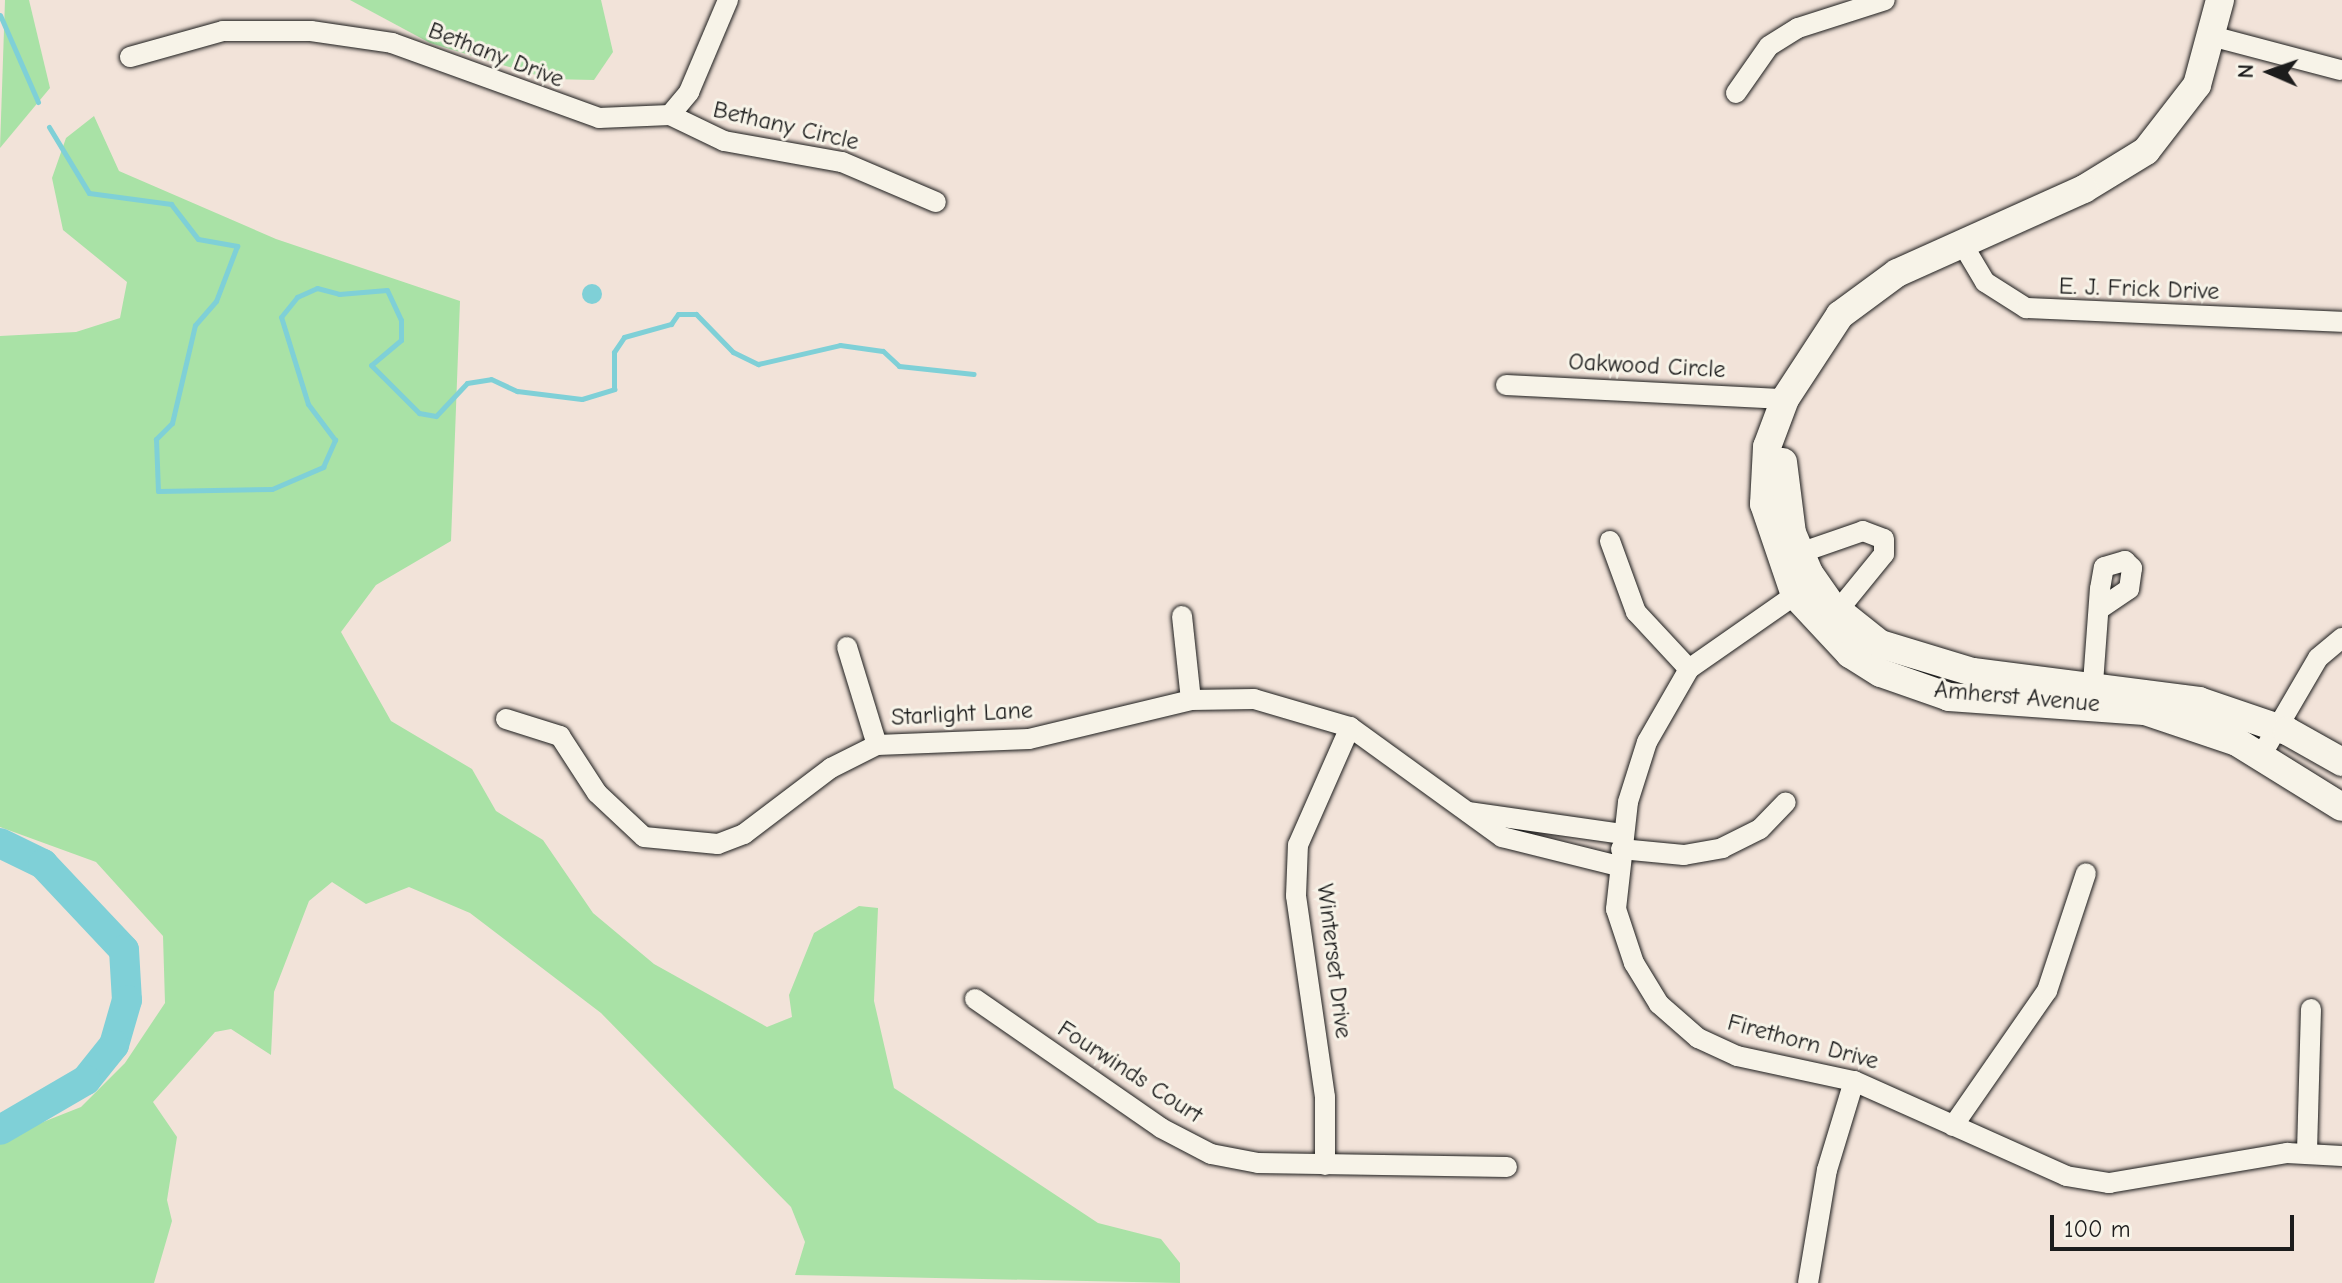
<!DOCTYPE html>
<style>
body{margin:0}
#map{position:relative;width:2342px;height:1283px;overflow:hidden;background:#f2e3d9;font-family:"Comic Neue",sans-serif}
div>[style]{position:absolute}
.green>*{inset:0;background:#a9e2a6}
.water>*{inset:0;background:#7fd0d7}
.round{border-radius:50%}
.stream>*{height:5px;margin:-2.5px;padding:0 2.5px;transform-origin:2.5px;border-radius:2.5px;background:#7fd0d7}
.river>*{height:30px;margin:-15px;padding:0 15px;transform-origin:15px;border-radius:15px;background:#7fd0d7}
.roads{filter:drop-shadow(0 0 2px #1c1c1c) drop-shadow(0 0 2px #1c1c1c)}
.street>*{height:20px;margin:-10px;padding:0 10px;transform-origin:10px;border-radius:10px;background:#f7f3e8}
.secondary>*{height:28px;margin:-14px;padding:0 14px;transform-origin:14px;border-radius:14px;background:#f7f3e8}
span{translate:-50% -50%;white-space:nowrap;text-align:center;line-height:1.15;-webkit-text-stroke:6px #f7f3e8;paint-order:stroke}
.street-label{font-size:24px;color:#1c1c1c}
.north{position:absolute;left:2230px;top:32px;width:80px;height:80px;-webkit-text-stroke:6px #f7f3e8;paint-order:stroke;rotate:272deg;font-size:22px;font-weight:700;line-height:32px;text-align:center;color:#1c1c1c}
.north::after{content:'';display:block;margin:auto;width:28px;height:36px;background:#1c1c1c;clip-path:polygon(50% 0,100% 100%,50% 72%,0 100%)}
.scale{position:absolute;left:2050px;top:1215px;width:244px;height:36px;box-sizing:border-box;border:4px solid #1c1c1c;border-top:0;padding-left:10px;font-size:24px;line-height:28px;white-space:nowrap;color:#1c1c1c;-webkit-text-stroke:6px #f7f3e8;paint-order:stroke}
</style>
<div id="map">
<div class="green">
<div style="clip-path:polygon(5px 0,29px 0,50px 88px,0 148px)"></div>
<div style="clip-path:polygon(350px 0,601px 0,613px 52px,594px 80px,549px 79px,430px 43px)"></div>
<div style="clip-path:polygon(94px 116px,119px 171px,276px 239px,460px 301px,451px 541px,376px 585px,341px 632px,391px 721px,472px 769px,496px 811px,543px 840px,593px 913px,654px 964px,767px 1027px,792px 1017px,789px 995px,814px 933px,859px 906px,878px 908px,874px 1001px,894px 1088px,1098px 1223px,1161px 1239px,1180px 1263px,1180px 1283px,795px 1275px,805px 1242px,791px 1207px,601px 1013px,470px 913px,409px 887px,366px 904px,332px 882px,309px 901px,274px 992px,271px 1055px,231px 1029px,215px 1032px,153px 1102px,177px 1137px,167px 1200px,172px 1221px,154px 1283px,0 1283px,0 1139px,81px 1107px,125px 1063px,165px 1003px,163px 936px,96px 862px,0 827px,0 336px,76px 332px,120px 318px,127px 282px,63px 230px,52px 178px,66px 138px)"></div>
</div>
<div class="water">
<div class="round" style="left:582px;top:284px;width:20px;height:20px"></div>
</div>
<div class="stream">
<div style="left:0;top:15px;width:95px;rotate:66.4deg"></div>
<div style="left:49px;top:127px;width:77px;rotate:58.8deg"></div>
<div style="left:89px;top:193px;width:83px;rotate:7.6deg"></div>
<div style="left:171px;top:204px;width:44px;rotate:52.4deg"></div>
<div style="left:198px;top:239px;width:40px;rotate:10deg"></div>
<div style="left:237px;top:246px;width:59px;rotate:110.9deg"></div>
<div style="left:216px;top:301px;width:32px;rotate:131deg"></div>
<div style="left:195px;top:325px;width:101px;rotate:103.2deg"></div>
<div style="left:172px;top:423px;width:23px;rotate:135deg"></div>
<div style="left:156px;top:439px;width:52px;rotate:87.8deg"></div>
<div style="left:158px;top:491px;width:114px;rotate:-1deg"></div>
<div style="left:272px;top:489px;width:56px;rotate:-23.3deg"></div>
<div style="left:323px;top:467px;width:30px;rotate:-66deg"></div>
<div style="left:335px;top:440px;width:45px;rotate:-126.9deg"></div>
<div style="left:308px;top:404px;width:91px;rotate:-107.2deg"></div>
<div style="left:281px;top:317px;width:26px;rotate:-51deg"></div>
<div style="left:297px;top:297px;width:22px;rotate:-24deg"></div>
<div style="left:317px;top:288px;width:23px;rotate:15deg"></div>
<div style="left:339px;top:294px;width:48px;rotate:-4.8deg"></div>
<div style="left:387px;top:290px;width:33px;rotate:65deg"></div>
<div style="left:401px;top:320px;width:20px;rotate:90deg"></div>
<div style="left:401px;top:340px;width:39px;rotate:140deg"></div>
<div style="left:371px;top:365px;width:68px;rotate:45deg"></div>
<div style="left:419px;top:413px;width:17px;rotate:10deg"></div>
<div style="left:436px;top:416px;width:45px;rotate:-46.8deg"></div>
<div style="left:467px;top:383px;width:24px;rotate:-9deg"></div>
<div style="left:491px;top:379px;width:29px;rotate:25deg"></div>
<div style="left:517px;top:391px;width:65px;rotate:7deg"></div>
<div style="left:582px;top:399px;width:34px;rotate:-17deg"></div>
<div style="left:614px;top:389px;width:37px;rotate:-90deg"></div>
<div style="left:614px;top:352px;width:18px;rotate:-56deg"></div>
<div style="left:624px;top:337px;width:49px;rotate:-15.5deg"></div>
<div style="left:671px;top:324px;width:12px;rotate:-55deg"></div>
<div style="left:678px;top:314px;width:18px"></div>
<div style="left:696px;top:314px;width:53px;rotate:45.8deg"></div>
<div style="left:733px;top:352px;width:28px;rotate:26deg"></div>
<div style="left:758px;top:364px;width:84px;rotate:-13deg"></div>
<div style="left:840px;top:345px;width:43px;rotate:7.9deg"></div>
<div style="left:883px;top:351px;width:22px;rotate:43deg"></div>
<div style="left:899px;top:366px;width:75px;rotate:6.1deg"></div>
</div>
<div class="river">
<div style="left:0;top:843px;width:48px;rotate:26deg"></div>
<div style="left:43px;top:864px;width:118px;rotate:46.7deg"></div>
<div style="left:124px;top:950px;width:50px;rotate:86.6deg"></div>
<div style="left:127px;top:1000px;width:47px;rotate:106.1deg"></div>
<div style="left:114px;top:1045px;width:45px;rotate:128.7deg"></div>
<div style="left:86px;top:1080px;width:99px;rotate:149.8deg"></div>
</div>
<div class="roads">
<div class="street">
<div style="left:2215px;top:37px;width:129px;rotate:14.8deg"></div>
<div style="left:130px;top:57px;width:97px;rotate:-15.6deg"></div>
<div style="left:223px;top:31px;width:88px"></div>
<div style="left:311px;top:31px;width:82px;rotate:8.4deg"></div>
<div style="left:392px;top:43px;width:220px;rotate:19.9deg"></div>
<div style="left:599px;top:118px;width:71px;rotate:-2.4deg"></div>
<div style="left:670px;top:115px;width:30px;rotate:-50deg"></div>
<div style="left:689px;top:92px;width:100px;rotate:-67deg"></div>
<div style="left:1736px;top:93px;width:57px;rotate:-54.9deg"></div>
<div style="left:1769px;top:46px;width:34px;rotate:-32deg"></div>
<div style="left:1798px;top:28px;width:91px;rotate:-17.8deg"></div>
<div style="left:670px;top:115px;width:60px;rotate:25.7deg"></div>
<div style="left:724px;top:141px;width:120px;rotate:10.1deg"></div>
<div style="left:842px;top:162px;width:102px;rotate:23.1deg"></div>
<div style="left:1963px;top:245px;width:43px;rotate:59.3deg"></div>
<div style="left:1985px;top:282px;width:49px;rotate:32.4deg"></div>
<div style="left:2026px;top:308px;width:316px;rotate:2.5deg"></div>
<div style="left:1506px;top:385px;width:279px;rotate:2.9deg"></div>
<div style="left:1610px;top:541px;width:76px;rotate:69.9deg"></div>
<div style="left:1636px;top:612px;width:78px;rotate:47.1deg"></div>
<div style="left:1791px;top:556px;width:76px;rotate:-19.1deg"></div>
<div style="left:1863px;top:531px;width:22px;rotate:21deg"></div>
<div style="left:1884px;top:539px;width:15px;rotate:90deg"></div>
<div style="left:1884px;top:554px;width:84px;rotate:129.2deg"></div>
<div style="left:1805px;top:588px;width:141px;rotate:145.1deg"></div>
<div style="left:1689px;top:669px;width:84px;rotate:119.9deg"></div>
<div style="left:1647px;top:742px;width:63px;rotate:107.6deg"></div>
<div style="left:1628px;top:802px;width:108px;rotate:96.4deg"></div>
<div style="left:1616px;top:909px;width:57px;rotate:71.6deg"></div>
<div style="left:1634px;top:963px;width:48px;rotate:58.6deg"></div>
<div style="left:1659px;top:1004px;width:52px;rotate:41.1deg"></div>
<div style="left:1698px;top:1038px;width:43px;rotate:24.8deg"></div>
<div style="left:1737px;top:1056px;width:120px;rotate:12.1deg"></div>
<div style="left:1854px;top:1081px;width:232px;rotate:24.1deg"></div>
<div style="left:2066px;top:1176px;width:44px;rotate:9.2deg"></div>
<div style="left:2109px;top:1183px;width:181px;rotate:-9.6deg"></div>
<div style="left:2287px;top:1153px;width:55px;rotate:3.1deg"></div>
<div style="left:1182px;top:616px;width:84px;rotate:83.9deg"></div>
<div style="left:847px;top:647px;width:102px;rotate:73deg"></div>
<div style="left:2092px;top:697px;width:108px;rotate:-85.8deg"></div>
<div style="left:2100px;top:589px;width:22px;rotate:-80deg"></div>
<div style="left:2104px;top:567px;width:22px;rotate:-16deg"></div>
<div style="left:2125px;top:561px;width:10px;rotate:45deg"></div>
<div style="left:2132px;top:568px;width:21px;rotate:98deg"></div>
<div style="left:2129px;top:589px;width:36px;rotate:146deg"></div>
<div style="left:506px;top:719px;width:57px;rotate:17.5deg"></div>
<div style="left:560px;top:736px;width:68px;rotate:57deg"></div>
<div style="left:597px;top:793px;width:64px;rotate:43.1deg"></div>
<div style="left:644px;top:837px;width:74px;rotate:5.4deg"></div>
<div style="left:718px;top:844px;width:28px;rotate:-21deg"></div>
<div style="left:744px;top:834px;width:109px;rotate:-37.2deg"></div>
<div style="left:831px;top:768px;width:51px;rotate:-26.6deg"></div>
<div style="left:877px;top:745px;width:152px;rotate:-2.3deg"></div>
<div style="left:1029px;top:739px;width:167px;rotate:-13.5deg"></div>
<div style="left:1191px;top:700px;width:63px;rotate:-0.9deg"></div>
<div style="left:1254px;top:699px;width:100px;rotate:16.3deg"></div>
<div style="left:1350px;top:727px;width:188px;rotate:35.9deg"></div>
<div style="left:1502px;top:837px;width:120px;rotate:14deg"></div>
<div style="left:2262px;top:754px;width:111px;rotate:-59.7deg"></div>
<div style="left:2318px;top:658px;width:31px;rotate:-40deg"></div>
<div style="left:1468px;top:812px;width:157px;rotate:8.1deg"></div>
<div style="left:1621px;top:849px;width:63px;rotate:5.4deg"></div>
<div style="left:1684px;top:855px;width:39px;rotate:-10deg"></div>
<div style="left:1722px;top:848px;width:42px;rotate:-26.6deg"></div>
<div style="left:1760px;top:829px;width:37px;rotate:-46deg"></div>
<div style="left:975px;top:999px;width:226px;rotate:34.7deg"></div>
<div style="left:1161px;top:1128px;width:56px;rotate:27.5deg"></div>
<div style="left:1211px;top:1154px;width:48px;rotate:10.8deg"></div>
<div style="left:1258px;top:1163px;width:249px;rotate:0.9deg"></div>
<div style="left:1953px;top:1126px;width:165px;rotate:-55.2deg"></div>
<div style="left:2047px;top:991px;width:124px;rotate:-71.7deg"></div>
<div style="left:2307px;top:1152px;width:143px;rotate:-88.4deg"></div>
<div style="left:1325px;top:1165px;width:68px;rotate:-90deg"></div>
<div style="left:1325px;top:1097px;width:203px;rotate:-98.2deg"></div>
<div style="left:1296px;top:896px;width:51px;rotate:-87.8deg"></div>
<div style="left:1298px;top:845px;width:129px;rotate:-66.2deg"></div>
<div style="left:1808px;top:1283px;width:115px;rotate:-80.5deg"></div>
<div style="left:1827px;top:1170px;width:93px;rotate:-73.1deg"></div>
</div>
<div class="secondary">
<div style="left:2220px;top:0;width:88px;rotate:105.1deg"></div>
<div style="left:2197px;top:85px;width:83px;rotate:127.7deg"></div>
<div style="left:2146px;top:151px;width:73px;rotate:148.5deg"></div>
<div style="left:2084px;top:189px;width:205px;rotate:155.8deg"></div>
<div style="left:1897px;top:273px;width:71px;rotate:143.6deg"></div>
<div style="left:1840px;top:315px;width:100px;rotate:123.2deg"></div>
<div style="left:1785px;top:399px;width:51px;rotate:110.6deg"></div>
<div style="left:1767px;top:447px;width:57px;rotate:93deg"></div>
<div style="left:1764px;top:504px;width:96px;rotate:71.2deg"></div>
<div style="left:1795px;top:595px;width:81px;rotate:47deg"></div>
<div style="left:1850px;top:654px;width:36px;rotate:32deg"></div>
<div style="left:1881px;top:673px;width:72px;rotate:19.4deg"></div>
<div style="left:1949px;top:697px;width:196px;rotate:4.1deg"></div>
<div style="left:2145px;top:711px;width:97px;rotate:18.6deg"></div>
<div style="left:2237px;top:742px;width:123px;rotate:31.8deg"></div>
<div style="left:1783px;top:462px;width:72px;rotate:82.8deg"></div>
<div style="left:1792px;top:533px;width:43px;rotate:67deg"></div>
<div style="left:1809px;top:573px;width:39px;rotate:55deg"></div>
<div style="left:1831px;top:605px;width:63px;rotate:38.5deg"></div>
<div style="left:1880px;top:644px;width:97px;rotate:16.8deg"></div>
<div style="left:1973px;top:672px;width:228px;rotate:7.3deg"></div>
<div style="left:2199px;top:701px;width:93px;rotate:18.8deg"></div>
<div style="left:2287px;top:731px;width:63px;rotate:29.4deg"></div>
</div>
</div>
<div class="street-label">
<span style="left:496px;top:55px;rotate:21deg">Bethany Drive</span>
<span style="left:786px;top:126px;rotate:13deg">Bethany Circle</span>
<span style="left:2139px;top:289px;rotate:2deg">E. J. Frick Drive</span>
<span style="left:1647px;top:366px;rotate:3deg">Oakwood Circle</span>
<span style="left:2017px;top:697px;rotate:5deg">Amherst Avenue</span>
<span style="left:962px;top:714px;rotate:-3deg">Starlight Lane</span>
<span style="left:1334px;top:961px;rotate:83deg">Winterset Drive</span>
<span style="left:1803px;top:1042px;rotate:15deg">Firethorn Drive</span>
<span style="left:1130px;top:1072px;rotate:33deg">Fourwinds Court</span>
</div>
<div class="north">N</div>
<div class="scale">100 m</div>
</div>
